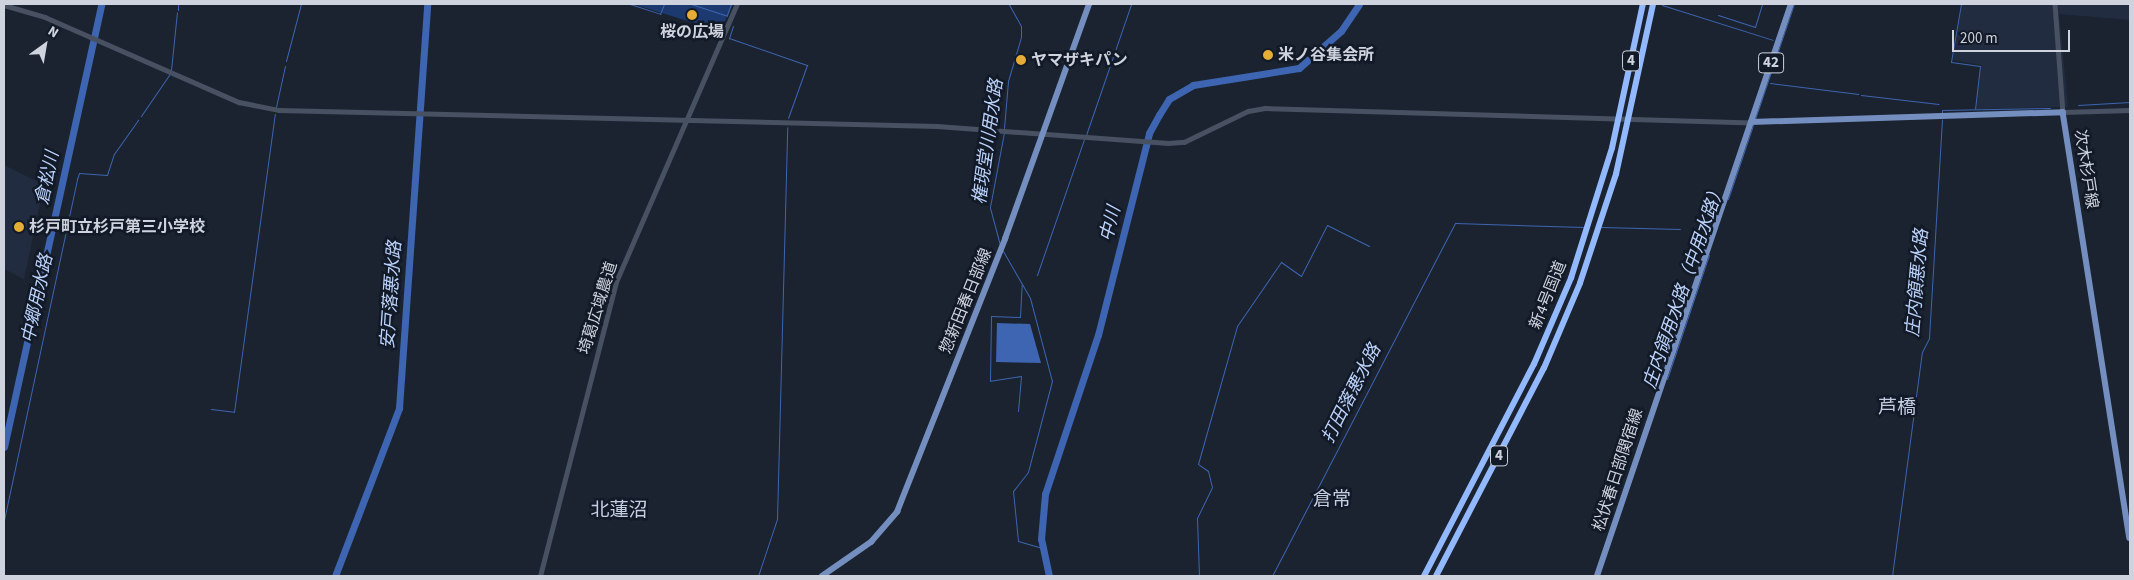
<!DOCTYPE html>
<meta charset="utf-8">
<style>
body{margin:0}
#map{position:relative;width:2134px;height:580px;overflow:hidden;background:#1b2331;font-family:"Source Sans 3","Noto Sans JP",sans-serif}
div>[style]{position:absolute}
.built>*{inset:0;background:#222c40}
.green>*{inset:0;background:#1c3970}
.water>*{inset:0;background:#3d65b1}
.stream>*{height:1px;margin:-0.5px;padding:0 0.5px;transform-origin:0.5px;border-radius:0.5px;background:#3d65b1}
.river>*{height:7px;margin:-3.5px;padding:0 3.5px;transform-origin:3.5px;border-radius:3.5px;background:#3d65b1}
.minor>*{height:4.5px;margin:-2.25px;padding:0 2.25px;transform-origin:2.25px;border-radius:2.25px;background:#475161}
.major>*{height:5.5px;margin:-2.75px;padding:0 2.75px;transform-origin:2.75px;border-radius:2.75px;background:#748fbf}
.highway>*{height:6px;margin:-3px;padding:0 3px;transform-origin:3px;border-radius:3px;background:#92b8fe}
.dots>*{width:14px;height:14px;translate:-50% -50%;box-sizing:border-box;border:2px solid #121927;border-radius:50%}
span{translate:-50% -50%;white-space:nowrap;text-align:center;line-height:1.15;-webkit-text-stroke:5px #121927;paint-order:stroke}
.shield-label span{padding:1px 4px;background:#121927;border:1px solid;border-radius:4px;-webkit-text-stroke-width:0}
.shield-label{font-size:15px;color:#ced3dd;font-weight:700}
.poi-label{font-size:16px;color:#ced3dd;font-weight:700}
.left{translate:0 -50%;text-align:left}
.street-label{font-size:16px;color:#ced3dd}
.water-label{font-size:18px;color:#bbd2fb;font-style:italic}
.quarter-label{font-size:19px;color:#c3cee2}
.frame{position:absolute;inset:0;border:5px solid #ced3dd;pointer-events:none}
.north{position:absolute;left:20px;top:20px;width:50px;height:50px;-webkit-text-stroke:4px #121927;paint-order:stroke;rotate:32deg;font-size:14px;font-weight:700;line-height:20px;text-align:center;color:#ced3dd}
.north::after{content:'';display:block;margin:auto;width:18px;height:22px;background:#ced3dd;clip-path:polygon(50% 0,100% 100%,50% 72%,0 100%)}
.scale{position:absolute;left:1952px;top:30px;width:118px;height:22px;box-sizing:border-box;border:2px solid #ced3dd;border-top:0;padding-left:6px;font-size:15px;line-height:18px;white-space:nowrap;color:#ced3dd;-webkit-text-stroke:4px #121927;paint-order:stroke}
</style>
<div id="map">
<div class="built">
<div style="clip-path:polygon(1962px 4px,2130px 4px,2130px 20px,2059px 14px,2068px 107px,1976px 109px,1981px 65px,1953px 60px)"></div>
<div style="clip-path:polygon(4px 165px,44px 185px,24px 279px,4px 269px)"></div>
</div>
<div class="green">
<div style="clip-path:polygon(633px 4px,733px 4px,720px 31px)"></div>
</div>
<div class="water">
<div style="clip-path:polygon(997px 323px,1030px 324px,1041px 363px,996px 362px)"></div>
</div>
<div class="stream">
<div style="left:630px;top:4px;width:32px;rotate:18deg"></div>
<div style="left:660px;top:14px;width:11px;rotate:-68deg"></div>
<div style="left:691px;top:4px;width:38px;rotate:18deg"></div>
<div style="left:1961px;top:4px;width:59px;rotate:99.8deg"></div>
<div style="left:1951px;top:62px;width:29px;rotate:8deg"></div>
<div style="left:1980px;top:66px;width:43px;rotate:96.6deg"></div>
<div style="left:1662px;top:5px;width:116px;rotate:17.5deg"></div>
<div style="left:178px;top:10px;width:6px;rotate:-90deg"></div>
<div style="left:727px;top:15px;width:12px;rotate:-70deg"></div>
<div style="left:1718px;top:15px;width:39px;rotate:18deg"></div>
<div style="left:1755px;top:27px;width:24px;rotate:-73deg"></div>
<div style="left:733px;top:26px;width:13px;rotate:108deg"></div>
<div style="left:729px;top:38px;width:83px;rotate:19.1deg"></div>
<div style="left:807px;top:65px;width:56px;rotate:109.7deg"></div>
<div style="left:286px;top:61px;width:59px;rotate:-75.3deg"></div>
<div style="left:171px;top:70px;width:58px;rotate:-84.1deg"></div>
<div style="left:1770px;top:83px;width:89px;rotate:7.1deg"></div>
<div style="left:1861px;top:95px;width:78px;rotate:6.7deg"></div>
<div style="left:2078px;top:105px;width:52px;rotate:-3.3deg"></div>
<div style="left:276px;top:107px;width:42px;rotate:-77.6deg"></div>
<div style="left:1942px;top:115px;width:5px;rotate:-90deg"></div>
<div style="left:1942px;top:110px;width:108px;rotate:-1.1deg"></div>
<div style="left:141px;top:116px;width:50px;rotate:-55.7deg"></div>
<div style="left:1755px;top:119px;width:121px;rotate:-71.3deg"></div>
<div style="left:1004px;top:128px;width:47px;rotate:-85.1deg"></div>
<div style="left:1008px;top:81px;width:46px;rotate:-73.5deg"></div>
<div style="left:1021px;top:37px;width:11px;rotate:-90deg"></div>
<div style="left:1021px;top:26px;width:25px;rotate:-119deg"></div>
<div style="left:1086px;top:135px;width:139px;rotate:-71deg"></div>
<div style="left:1728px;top:199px;width:78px;rotate:-71.3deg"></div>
<div style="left:1601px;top:227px;width:79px;rotate:1.5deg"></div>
<div style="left:1000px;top:245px;width:39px;rotate:-105deg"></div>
<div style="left:990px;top:207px;width:76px;rotate:-79.4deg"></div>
<div style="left:1003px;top:251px;width:54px;rotate:60.1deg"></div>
<div style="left:1030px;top:298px;width:86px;rotate:75.2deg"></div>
<div style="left:1052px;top:381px;width:94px;rotate:104.8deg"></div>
<div style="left:1028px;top:472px;width:24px;rotate:128deg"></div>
<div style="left:1013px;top:491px;width:50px;rotate:84.3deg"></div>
<div style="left:1018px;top:541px;width:26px;rotate:16deg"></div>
<div style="left:1037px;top:275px;width:144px;rotate:-70.9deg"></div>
<div style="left:1667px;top:379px;width:131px;rotate:-71.3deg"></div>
<div style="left:211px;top:409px;width:23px;rotate:7deg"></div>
<div style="left:234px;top:412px;width:301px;rotate:-82.2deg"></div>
<div style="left:1018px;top:411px;width:35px;rotate:-85deg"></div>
<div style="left:1021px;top:376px;width:31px;rotate:171deg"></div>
<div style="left:990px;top:381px;width:65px;rotate:-89.1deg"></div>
<div style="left:991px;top:316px;width:29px;rotate:2deg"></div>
<div style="left:1020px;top:317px;width:33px;rotate:-87deg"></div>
<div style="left:4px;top:520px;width:349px;rotate:-77.9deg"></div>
<div style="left:77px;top:179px;width:6px;rotate:-72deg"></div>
<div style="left:79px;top:173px;width:28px;rotate:4deg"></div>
<div style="left:107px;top:175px;width:22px;rotate:-72deg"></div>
<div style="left:114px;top:154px;width:42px;rotate:-54.8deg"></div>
<div style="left:758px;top:576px;width:60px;rotate:-71.6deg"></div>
<div style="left:777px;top:519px;width:392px;rotate:-88.5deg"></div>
<div style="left:1199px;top:576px;width:58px;rotate:-92deg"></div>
<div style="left:1197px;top:518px;width:34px;rotate:-64deg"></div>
<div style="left:1212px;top:487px;width:16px;rotate:-104deg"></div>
<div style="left:1208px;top:471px;width:12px;rotate:-145deg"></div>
<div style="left:1198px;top:464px;width:143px;rotate:-74.2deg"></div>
<div style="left:1237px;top:326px;width:78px;rotate:-55.5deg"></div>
<div style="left:1281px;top:262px;width:24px;rotate:35deg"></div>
<div style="left:1301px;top:276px;width:57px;rotate:-63deg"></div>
<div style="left:1327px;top:225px;width:47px;rotate:26.6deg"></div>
<div style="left:1272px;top:576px;width:398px;rotate:-62.6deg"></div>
<div style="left:1455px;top:223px;width:129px;rotate:1.8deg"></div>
<div style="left:1892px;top:576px;width:226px;rotate:-82.4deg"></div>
<div style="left:1922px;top:352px;width:16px;rotate:-63deg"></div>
<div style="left:1929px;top:338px;width:219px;rotate:-86.6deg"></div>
</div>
<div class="river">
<div style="left:4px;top:447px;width:453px;rotate:-77.6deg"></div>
<div style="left:335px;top:576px;width:180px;rotate:-69.1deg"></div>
<div style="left:399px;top:408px;width:405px;rotate:-86deg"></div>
<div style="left:1049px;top:576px;width:38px;rotate:-102deg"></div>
<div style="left:1041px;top:539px;width:45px;rotate:-84.9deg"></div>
<div style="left:1045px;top:494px;width:168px;rotate:-71.6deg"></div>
<div style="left:1098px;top:335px;width:208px;rotate:-75.8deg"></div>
<div style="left:1149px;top:133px;width:21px;rotate:-61deg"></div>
<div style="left:1159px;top:115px;width:19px;rotate:-58deg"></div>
<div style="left:1169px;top:99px;width:28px;rotate:-30deg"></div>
<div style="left:1193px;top:85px;width:107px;rotate:-9.1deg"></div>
<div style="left:1299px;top:68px;width:56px;rotate:-41.4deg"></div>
<div style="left:1341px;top:31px;width:32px;rotate:-56deg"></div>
</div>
<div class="minor">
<div style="left:2055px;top:4px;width:108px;rotate:85.8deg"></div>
<div style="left:2063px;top:112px;width:67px;rotate:-1.7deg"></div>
<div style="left:4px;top:5px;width:43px;rotate:16.3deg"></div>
<div style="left:45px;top:17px;width:212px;rotate:23.7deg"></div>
<div style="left:239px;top:102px;width:41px;rotate:11.3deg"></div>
<div style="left:279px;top:110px;width:658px;rotate:1.39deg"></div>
<div style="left:937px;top:126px;width:232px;rotate:4.2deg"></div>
<div style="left:1168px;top:143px;width:16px;rotate:-4deg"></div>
<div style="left:1184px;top:142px;width:71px;rotate:-25.8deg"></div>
<div style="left:1248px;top:111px;width:17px;rotate:-10deg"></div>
<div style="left:1265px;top:108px;width:486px;rotate:1.7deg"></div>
<div style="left:540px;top:576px;width:304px;rotate:-75.5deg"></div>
<div style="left:616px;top:282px;width:303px;rotate:-66.5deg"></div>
</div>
<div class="major">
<div style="left:1751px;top:122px;width:312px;rotate:-1.8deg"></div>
<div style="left:2063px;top:112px;width:431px;rotate:81.1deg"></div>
<div style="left:822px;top:576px;width:60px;rotate:-34.8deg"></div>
<div style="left:871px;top:542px;width:40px;rotate:-49deg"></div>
<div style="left:897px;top:512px;width:294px;rotate:-68.4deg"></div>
<div style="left:1005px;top:239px;width:250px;rotate:-70.3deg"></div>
<div style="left:1597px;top:576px;width:604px;rotate:-71.27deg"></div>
</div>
<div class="highway">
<div style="left:1424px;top:576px;width:239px;rotate:-62.6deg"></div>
<div style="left:1534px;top:364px;width:94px;rotate:-66.7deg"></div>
<div style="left:1571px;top:278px;width:136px;rotate:-72.5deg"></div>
<div style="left:1612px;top:148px;width:147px;rotate:-77.9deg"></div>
<div style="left:1436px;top:576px;width:234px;rotate:-62.6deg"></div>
<div style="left:1544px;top:368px;width:92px;rotate:-67deg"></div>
<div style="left:1580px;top:283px;width:115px;rotate:-71.7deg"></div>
<div style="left:1616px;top:174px;width:174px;rotate:-77.7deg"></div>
</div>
<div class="dots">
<div style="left:692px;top:15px;background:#e5ad35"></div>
<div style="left:1268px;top:55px;background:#e5ad35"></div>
<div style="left:1021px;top:60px;background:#e5ad35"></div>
<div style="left:19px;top:227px;background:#e5ad35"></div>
</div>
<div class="shield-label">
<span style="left:1631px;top:61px">4</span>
<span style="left:1771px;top:63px">42</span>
<span style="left:1499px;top:456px">4</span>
</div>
<div class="poi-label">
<span style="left:692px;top:32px">桜の広場</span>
<span class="left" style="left:1278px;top:55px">米ノ谷集会所</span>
<span class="left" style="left:1031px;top:60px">ヤマザキパン</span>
<span class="left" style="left:29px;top:227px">杉戸町立杉戸第三小学校</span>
</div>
<div class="street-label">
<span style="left:2086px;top:169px;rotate:81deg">次木杉戸線</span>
<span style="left:1548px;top:295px;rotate:-68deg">新4号国道</span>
<span style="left:966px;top:301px;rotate:-68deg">惣新田春日部線</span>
<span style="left:598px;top:308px;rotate:-73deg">埼葛広域農道</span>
<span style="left:1618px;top:470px;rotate:-72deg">松伏春日部関宿線</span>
</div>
<div class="water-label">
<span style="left:989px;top:142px;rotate:-82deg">権現堂川用水路</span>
<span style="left:48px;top:178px;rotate:-78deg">倉松川</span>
<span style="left:1111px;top:224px;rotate:-76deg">中川</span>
<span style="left:1918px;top:283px;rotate:-85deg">庄内領悪水路</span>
<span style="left:1685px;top:286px;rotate:-71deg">庄内領用水路（中用水路）</span>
<span style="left:392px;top:295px;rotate:-86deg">安戸落悪水路</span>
<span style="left:38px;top:299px;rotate:-78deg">中郷用水路</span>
<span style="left:1352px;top:394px;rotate:-63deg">打田落悪水路</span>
</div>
<div class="quarter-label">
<span style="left:1897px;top:408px">芦橋</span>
<span style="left:1332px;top:500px">倉常</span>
<span style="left:619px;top:511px">北蓮沼</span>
</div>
<div class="frame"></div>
<div class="north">N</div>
<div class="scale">200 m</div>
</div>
